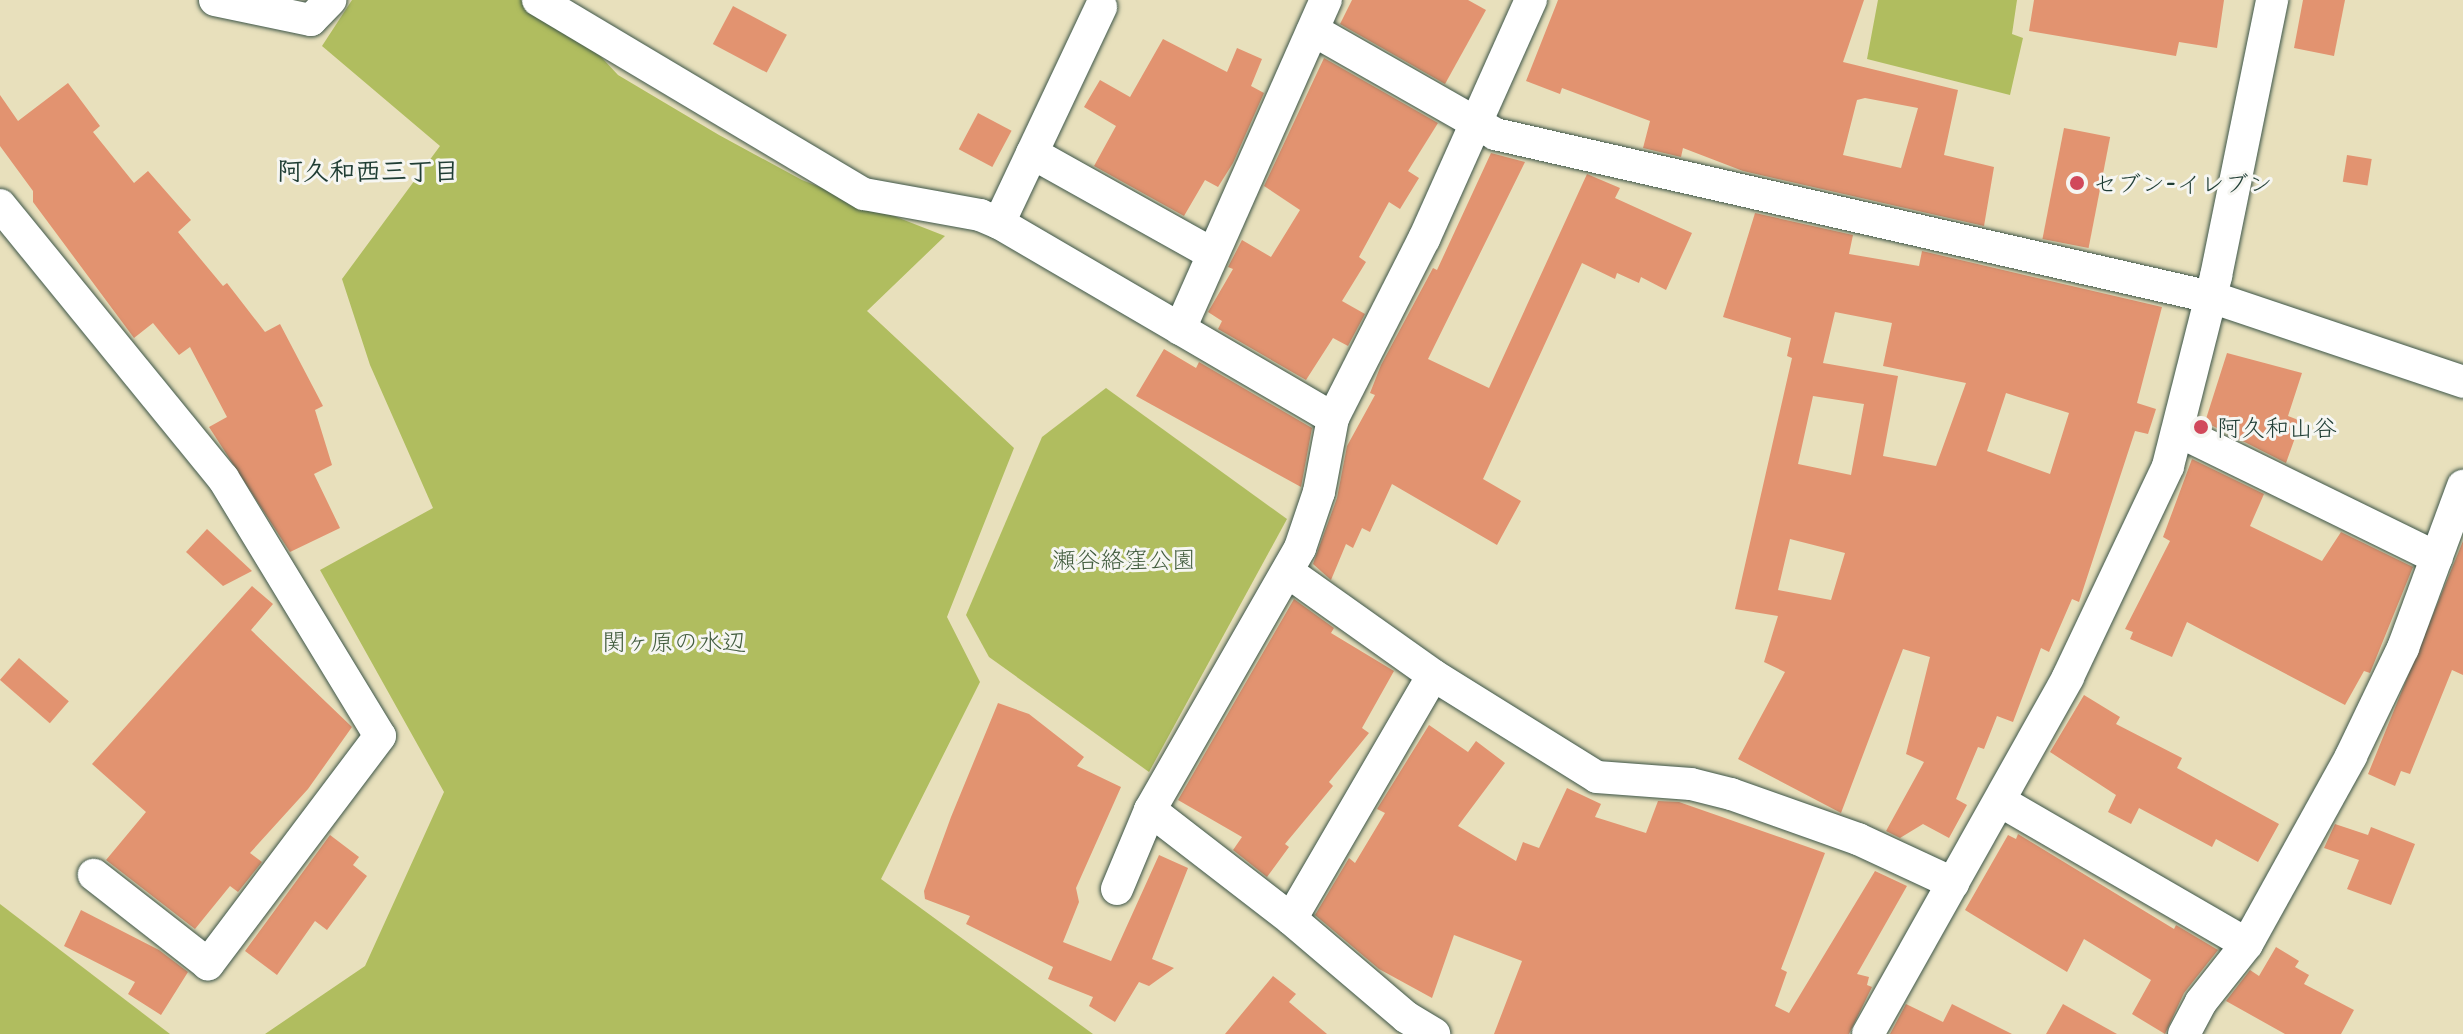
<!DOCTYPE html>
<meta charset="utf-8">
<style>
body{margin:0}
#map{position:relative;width:2463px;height:1034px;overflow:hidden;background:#e8e0bc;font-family:"Playpen Sans","Klee One",sans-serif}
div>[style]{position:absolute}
.green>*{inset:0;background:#b0bd5f}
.building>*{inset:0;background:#e29370;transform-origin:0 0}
.roads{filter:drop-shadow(0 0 2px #3d5548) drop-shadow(0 0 2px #3d5548)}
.minor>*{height:32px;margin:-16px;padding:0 16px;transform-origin:16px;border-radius:16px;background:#fff}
.dots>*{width:22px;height:22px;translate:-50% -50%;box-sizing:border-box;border:4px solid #f6f6f2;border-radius:50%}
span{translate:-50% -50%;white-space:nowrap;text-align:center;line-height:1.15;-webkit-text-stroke:6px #f6f6f2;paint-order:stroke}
.poi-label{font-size:24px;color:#1f3d34}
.left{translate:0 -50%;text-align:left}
.park-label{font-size:24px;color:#435d3f}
.neighbourhood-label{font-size:26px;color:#1f3d34;font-weight:700}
</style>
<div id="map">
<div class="green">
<div style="clip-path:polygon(352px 0,538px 0,561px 14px,618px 75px,719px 135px,802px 180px,945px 236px,867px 311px,1014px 448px,947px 617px,980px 682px,881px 879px,1093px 1034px,265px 1034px,365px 966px,444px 792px,320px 570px,433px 508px,370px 365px,342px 279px,440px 146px,322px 46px)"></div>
<div style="clip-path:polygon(1878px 0,2017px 0,2012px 34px,2023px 38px,2010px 95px,1867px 59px)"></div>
<div style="clip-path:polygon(1106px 388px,1287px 519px,1149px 772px,989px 657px,966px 615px,1042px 437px)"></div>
<div style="clip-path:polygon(0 904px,170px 1034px,0 1034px)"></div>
</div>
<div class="building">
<div style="clip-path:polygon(1352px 0,1468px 0,1486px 10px,1445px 84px,1340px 24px)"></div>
<div style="clip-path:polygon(evenodd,1558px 0,1864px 0,1843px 62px,1958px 90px,1944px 155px,1994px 167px,1984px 226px,1743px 171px,1683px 148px,1681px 157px,1643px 148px,1650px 121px,1562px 88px,1560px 94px,1526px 81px,1558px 0,1865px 98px,1918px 108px,1901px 168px,1843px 155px,1857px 100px,1865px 98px)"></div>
<div style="clip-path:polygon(2034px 0,2224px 0,2217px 48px,2179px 42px,2176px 56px,2029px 31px)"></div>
<div style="clip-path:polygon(2303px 0,2345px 0,2334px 56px,2294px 48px)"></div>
<div style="left:733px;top:6px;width:61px;height:43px;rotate:28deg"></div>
<div style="clip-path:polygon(1163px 39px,1227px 72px,1237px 48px,1262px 59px,1251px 86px,1264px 93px,1233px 163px,1218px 187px,1205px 180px,1184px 216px,1094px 166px,1116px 126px,1084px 107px,1100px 80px,1130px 97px)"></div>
<div style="clip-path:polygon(1324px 58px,1438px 123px,1408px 171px,1419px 178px,1400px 209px,1389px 202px,1359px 257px,1366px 262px,1342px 301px,1365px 314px,1348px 346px,1333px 338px,1306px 380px,1218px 329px,1222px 321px,1208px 312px,1233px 269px,1228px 267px,1242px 240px,1271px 257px,1300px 210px,1264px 186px)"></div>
<div style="clip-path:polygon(68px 83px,100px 126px,93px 132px,134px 183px,148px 171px,191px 220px,178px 232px,223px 286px,227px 283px,265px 332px,280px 324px,323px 406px,315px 410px,332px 465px,314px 474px,340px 528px,290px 552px,209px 427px,227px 417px,190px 347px,179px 355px,153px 323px,134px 338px,33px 202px,33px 191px,0 146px,0 95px,18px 121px)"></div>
<div style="left:978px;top:113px;width:38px;height:41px;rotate:28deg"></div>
<div style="left:2064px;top:128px;width:47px;height:113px;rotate:11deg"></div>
<div style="clip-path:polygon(1491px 153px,1525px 162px,1428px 359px,1489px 388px,1587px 174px,1620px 188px,1615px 198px,1692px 233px,1666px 290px,1641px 277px,1639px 283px,1617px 273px,1615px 279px,1582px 263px,1483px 479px,1521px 501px,1497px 545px,1392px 484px,1370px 532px,1362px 528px,1353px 548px,1346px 544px,1331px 580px,1313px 564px,1337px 498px,1347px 446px,1375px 395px,1370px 393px,1381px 365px,1433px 268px,1437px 270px)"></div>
<div style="left:2347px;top:155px;width:25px;height:27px;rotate:9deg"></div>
<div style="clip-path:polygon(evenodd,1755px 213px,1853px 235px,1849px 254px,1919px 266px,1922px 251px,2162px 307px,2137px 403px,2156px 409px,2148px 434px,2135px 431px,2079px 602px,2072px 599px,2049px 652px,2041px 648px,2013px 722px,1997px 716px,1984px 749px,1978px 747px,1956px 799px,1967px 805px,1949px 838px,1923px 824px,1900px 838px,1886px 831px,1924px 762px,1906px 754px,1930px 657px,1903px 649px,1841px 813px,1738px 759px,1785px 672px,1764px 662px,1778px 616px,1735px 609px,1792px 358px,1787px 356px,1791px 338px,1723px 317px,1755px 213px,1835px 312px,1892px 323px,1883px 366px,1966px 383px,1936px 466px,1883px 456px,1898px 376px,1823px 363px,1835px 312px,1755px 213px,2006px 393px,2069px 413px,2050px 474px,1987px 451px,2006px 393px,1755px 213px,1813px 396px,1864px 404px,1851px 475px,1798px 464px,1813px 396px,1755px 213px,1790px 539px,1845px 553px,1831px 600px,1778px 590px,1790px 539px)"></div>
<div style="clip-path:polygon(1164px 349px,1196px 368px,1199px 362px,1312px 428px,1301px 487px,1136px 396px)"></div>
<div style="clip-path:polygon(2227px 353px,2302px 373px,2288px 416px,2301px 421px,2286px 463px,2205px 422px)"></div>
<div style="clip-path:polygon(2192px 459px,2264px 494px,2250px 526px,2322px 561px,2341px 532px,2413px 567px,2370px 673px,2364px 671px,2345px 705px,2187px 622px,2172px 657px,2130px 639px,2133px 632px,2125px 629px,2170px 541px,2163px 537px)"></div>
<div style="clip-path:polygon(207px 529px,252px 571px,223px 586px,186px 552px)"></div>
<div style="clip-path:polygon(2463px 541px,2463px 675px,2452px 670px,2410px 774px,2401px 771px,2395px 786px,2368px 774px)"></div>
<div style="clip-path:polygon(252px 586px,273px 604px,251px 630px,352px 727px,308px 789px,250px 853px,262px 862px,238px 892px,230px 886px,195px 929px,106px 860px,146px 812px,92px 764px)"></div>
<div style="clip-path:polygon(1294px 599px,1334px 628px,1331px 633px,1394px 671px,1362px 728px,1369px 733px,1329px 782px,1333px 786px,1285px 844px,1289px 847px,1267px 877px,1233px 850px,1242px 837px,1178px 800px)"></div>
<div style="left:19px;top:658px;width:66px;height:29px;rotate:41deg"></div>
<div style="clip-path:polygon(2084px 695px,2120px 717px,2116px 724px,2182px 758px,2177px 768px,2279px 824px,2258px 862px,2216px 839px,2212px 847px,2139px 808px,2131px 824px,2108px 812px,2116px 795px,2050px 752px)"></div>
<div style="clip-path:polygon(998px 703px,1029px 714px,1084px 757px,1077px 766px,1121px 787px,1076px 888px,1079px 902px,1063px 942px,1111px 961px,1159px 855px,1188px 868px,1152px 959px,1174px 968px,1149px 986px,1139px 982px,1115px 1022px,1089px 1006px,1093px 997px,1048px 979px,1053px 967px,966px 924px,970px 916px,925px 899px,924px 891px,951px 817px)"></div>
<div style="clip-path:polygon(1429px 725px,1468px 752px,1476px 741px,1505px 763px,1458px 826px,1516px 861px,1523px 842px,1539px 848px,1567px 788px,1601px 804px,1595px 817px,1646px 833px,1658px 801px,1679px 802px,1825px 853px,1781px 969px,1787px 972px,1775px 1006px,1789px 1013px,1875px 871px,1907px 886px,1857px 974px,1869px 977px,1867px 985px,1872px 987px,1849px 1034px,1494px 1034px,1522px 961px,1454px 935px,1432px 998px,1379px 969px,1315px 915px,1349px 858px,1355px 863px,1385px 813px,1377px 809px)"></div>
<div style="clip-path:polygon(2335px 824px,2368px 835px,2371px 827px,2415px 844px,2391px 905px,2347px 889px,2359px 860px,2324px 848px)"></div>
<div style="clip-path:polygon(2018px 834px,2174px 929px,2176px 925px,2218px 950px,2184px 993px,2165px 1034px,2132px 1014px,2151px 980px,2084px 939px,2067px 972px,1965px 910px,2008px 835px,2016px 839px)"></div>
<div style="clip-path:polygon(330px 835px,359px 857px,353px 865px,367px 876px,327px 930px,315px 921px,277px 975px,245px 951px)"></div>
<div style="clip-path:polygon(81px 910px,159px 950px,188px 972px,161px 1015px,128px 994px,135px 982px,64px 946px)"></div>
<div style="clip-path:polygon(2276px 947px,2299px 961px,2295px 967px,2309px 975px,2304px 984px,2354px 1010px,2341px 1034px,2285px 1034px,2226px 1001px,2250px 970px,2259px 976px)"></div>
<div style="clip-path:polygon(1273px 976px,1296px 994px,1289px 1002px,1327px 1034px,1225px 1034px)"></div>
<div style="clip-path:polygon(1906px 1004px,1943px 1022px,1952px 1004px,2012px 1034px,1890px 1034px)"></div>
<div style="clip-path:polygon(2063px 1004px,2117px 1034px,2046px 1034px)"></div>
</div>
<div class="roads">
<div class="minor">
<div style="left:215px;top:0;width:98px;rotate:11.8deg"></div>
<div style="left:311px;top:20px;width:28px;rotate:-46deg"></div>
<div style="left:538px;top:0;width:379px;rotate:30.8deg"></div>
<div style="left:864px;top:194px;width:118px;rotate:10.3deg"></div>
<div style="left:980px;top:215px;width:21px;rotate:23deg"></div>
<div style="left:999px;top:223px;width:387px;rotate:30.3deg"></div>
<div style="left:1313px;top:30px;width:210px;rotate:29.7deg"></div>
<div style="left:1495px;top:134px;width:734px;rotate:12.83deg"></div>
<div style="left:2211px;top:297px;width:266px;rotate:18.6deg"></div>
<div style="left:1032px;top:153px;width:207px;rotate:29.2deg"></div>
<div style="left:0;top:205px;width:353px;rotate:50.8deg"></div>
<div style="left:223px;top:478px;width:302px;rotate:58.7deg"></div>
<div style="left:380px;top:736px;width:286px;rotate:127deg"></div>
<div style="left:208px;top:964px;width:145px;rotate:-142deg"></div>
<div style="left:999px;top:223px;width:239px;rotate:-64.7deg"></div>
<div style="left:1180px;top:329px;width:360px;rotate:-66.1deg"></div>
<div style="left:2178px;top:431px;width:288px;rotate:26.1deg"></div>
<div style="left:1288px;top:572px;width:178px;rotate:35.4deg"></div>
<div style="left:1433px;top:675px;width:193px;rotate:31.9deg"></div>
<div style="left:1597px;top:777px;width:94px;rotate:4.3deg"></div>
<div style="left:1691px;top:784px;width:41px;rotate:14deg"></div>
<div style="left:1731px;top:794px;width:135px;rotate:19.5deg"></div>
<div style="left:1858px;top:839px;width:105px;rotate:24.9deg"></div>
<div style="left:2000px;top:801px;width:285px;rotate:30.1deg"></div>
<div style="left:1150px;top:810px;width:178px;rotate:37.7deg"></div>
<div style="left:1291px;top:919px;width:151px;rotate:40.4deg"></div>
<div style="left:1406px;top:1017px;width:33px;rotate:31deg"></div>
<div style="left:1117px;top:889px;width:86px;rotate:-67.3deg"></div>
<div style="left:1150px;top:810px;width:302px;rotate:-60.2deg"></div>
<div style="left:1300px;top:548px;width:59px;rotate:-71.3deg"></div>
<div style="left:1319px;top:492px;width:75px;rotate:-79.3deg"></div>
<div style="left:1333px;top:418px;width:201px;rotate:-63.1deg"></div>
<div style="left:1424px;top:239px;width:262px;rotate:-65.9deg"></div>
<div style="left:1291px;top:919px;width:282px;rotate:-59.8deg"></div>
<div style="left:1868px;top:1034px;width:409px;rotate:-60.7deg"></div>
<div style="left:2068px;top:677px;width:233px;rotate:-64.6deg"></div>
<div style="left:2168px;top:466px;width:196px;rotate:-75.8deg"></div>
<div style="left:2216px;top:276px;width:282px;rotate:-78.5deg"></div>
<div style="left:2184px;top:1034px;width:36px;rotate:-62deg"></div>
<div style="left:2201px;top:1002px;width:74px;rotate:-51.6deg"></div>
<div style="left:2247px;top:944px;width:215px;rotate:-61deg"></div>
<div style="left:2351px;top:756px;width:120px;rotate:-64.3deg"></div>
<div style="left:2403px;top:648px;width:173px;rotate:-69.7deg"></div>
</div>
</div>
<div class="dots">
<div style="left:2077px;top:183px;background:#d1495b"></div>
<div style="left:2201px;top:427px;background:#d1495b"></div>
</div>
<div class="poi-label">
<span class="left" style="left:2093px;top:183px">セブン-イレブン</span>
<span class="left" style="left:2217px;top:427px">阿久和山谷</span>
</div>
<div class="park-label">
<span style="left:1124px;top:559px">瀬谷絡窪公園</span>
<span style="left:674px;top:641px">関ヶ原の水辺</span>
</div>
<div class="neighbourhood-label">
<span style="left:368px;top:170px">阿久和西三丁目</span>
</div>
</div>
